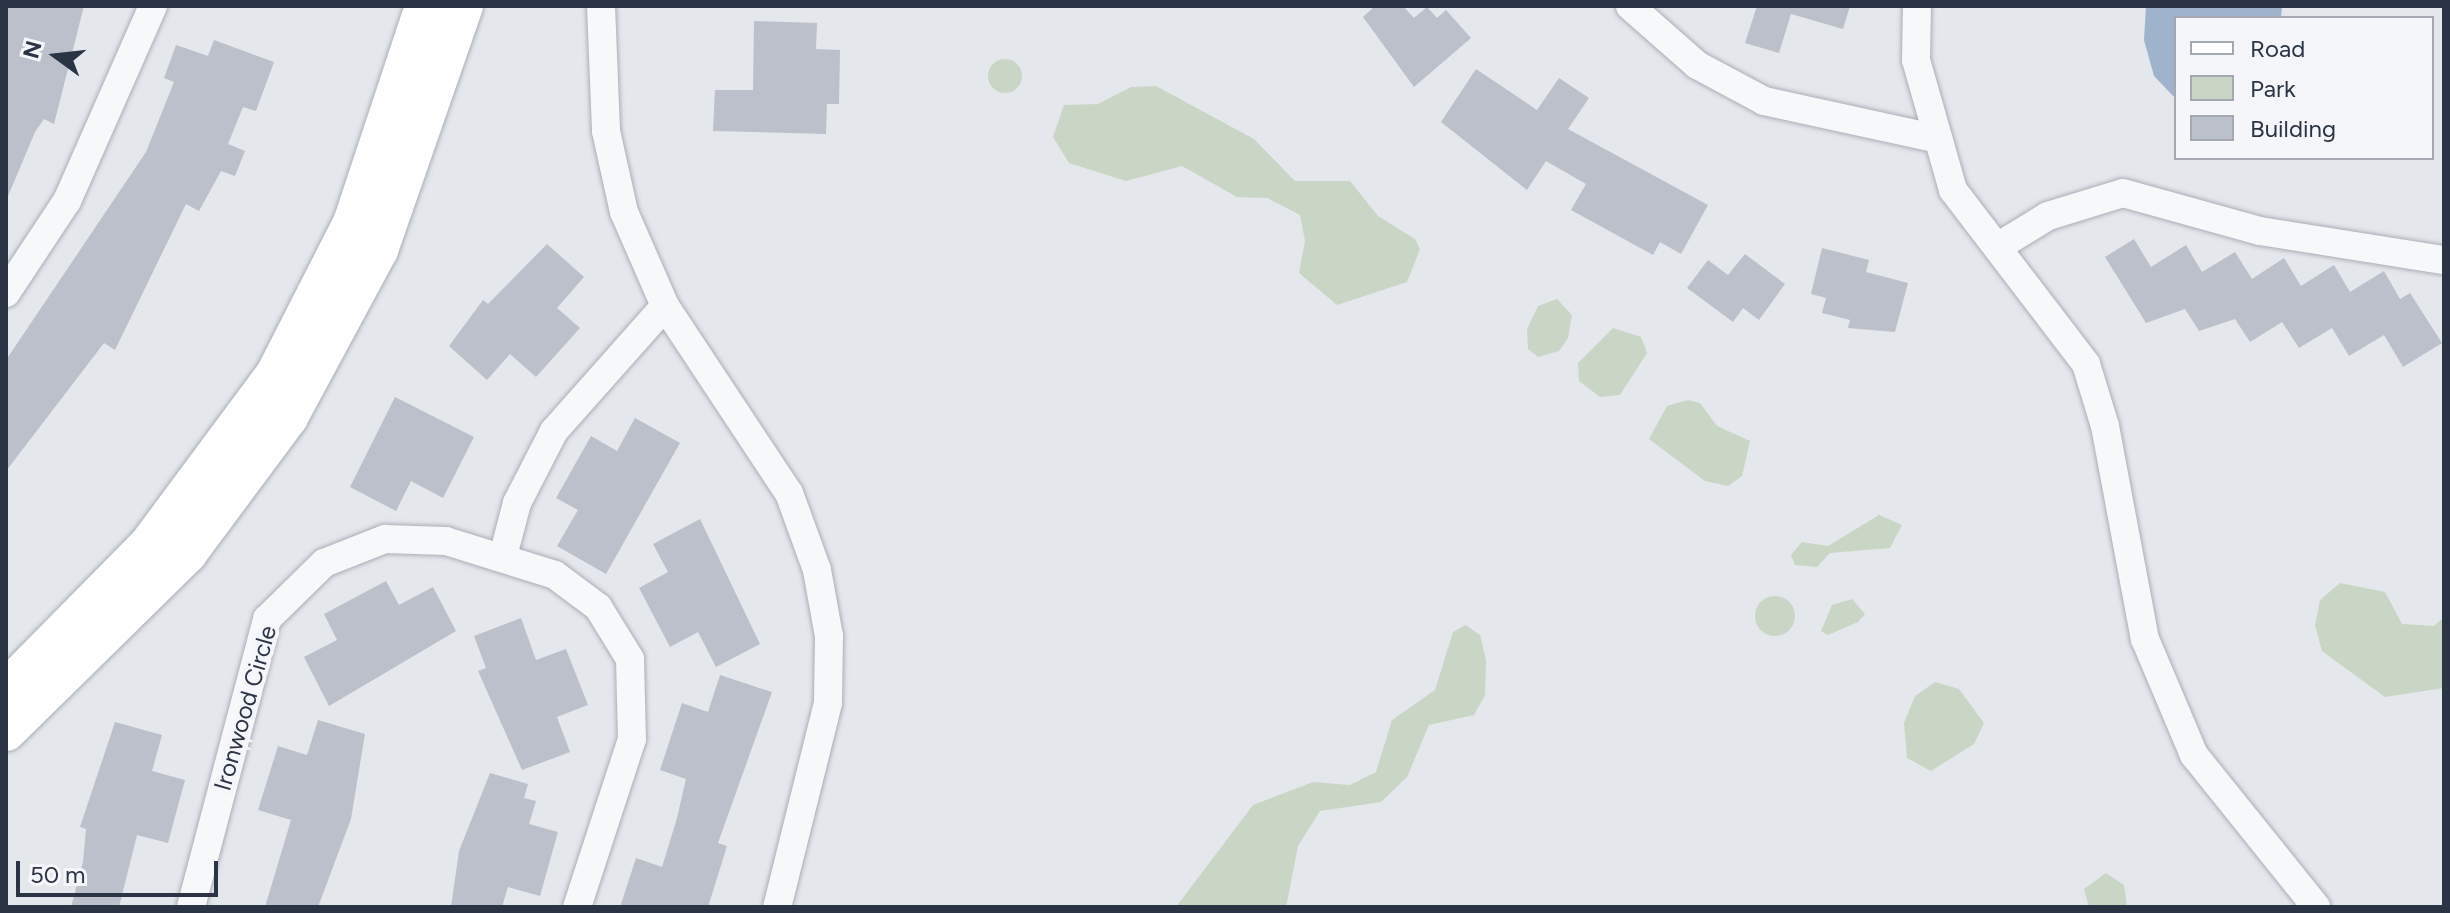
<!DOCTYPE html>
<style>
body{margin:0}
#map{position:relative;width:2450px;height:913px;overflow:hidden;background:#e4e7ec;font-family:Figtree,sans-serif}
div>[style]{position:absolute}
.green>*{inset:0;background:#c9d6c5}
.round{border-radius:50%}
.water>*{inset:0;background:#9fb4cc}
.building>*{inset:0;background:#bbc0ca}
.roads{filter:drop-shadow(0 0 2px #a9aeb7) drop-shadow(0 0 2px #a9aeb7)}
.street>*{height:28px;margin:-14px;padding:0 14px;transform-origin:14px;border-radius:14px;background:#f7f8fa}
.secondary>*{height:40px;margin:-20px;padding:0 20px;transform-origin:20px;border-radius:20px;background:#fff}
span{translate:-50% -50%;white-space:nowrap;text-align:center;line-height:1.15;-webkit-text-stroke:8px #f4f6f9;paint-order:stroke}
.street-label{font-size:24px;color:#2b3445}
.frame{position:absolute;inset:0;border:8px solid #2b3445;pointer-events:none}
.legend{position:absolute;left:2174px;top:16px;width:260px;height:144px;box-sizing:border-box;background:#f4f6f9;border:2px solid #a4a8b1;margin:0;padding:10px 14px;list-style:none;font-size:24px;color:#2b3445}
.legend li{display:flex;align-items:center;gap:16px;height:40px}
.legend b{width:40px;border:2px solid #a4a8b1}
.north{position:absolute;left:16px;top:16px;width:80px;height:80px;-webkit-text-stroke:6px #f4f6f9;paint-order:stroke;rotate:285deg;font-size:22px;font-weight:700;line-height:32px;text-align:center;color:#2b3445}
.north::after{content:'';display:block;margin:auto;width:28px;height:36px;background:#2b3445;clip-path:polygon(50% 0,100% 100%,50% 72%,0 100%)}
.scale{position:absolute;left:16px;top:861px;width:202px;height:36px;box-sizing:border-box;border:4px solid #2b3445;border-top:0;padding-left:10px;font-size:24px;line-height:28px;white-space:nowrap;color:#2b3445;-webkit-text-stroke:6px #f4f6f9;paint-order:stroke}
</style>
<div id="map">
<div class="green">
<div class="round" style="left:988px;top:59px;width:34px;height:34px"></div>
<div style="clip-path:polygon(1156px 86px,1254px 139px,1295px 181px,1350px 181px,1378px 216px,1415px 239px,1420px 249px,1407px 282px,1337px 305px,1299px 273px,1305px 241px,1300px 215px,1267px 198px,1237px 197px,1182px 166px,1126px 181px,1069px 163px,1053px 137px,1064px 105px,1098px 104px,1131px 87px)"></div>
<div style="clip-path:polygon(1557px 299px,1572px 315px,1568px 338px,1559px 351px,1538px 357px,1528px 349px,1527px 329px,1538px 306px)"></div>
<div style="clip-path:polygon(1613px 328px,1641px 337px,1647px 353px,1620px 395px,1600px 397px,1579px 381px,1578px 363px)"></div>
<div style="clip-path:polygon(1688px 400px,1700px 403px,1717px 426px,1750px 441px,1742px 476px,1728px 486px,1705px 481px,1649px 439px,1667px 406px)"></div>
<div style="clip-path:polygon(1879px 515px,1902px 525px,1890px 548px,1830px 553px,1817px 567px,1795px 565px,1791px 555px,1802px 542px,1828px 546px)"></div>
<div style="clip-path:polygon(2340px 583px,2385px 592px,2402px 624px,2434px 626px,2444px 617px,2444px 688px,2385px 697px,2322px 651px,2315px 625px,2320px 600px)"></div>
<div class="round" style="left:1755px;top:596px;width:40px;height:40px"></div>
<div style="clip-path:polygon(1852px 599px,1865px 614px,1858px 622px,1828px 635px,1821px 631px,1832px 605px)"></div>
<div style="clip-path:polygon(1466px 625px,1480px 635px,1486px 660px,1485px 695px,1474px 715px,1429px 725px,1407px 777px,1381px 802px,1320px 811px,1298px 846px,1286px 907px,1176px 907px,1253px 805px,1313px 782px,1350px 785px,1376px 772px,1392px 720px,1435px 690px,1453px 632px)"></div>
<div style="clip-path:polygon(1935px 682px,1959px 689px,1984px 723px,1974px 744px,1931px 771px,1907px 758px,1904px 723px,1915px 696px)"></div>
<div style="clip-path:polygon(2106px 873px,2124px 885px,2127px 907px,2089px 907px,2084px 889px)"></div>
</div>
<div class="water">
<div style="clip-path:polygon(2146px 6px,2282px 6px,2281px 18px,2176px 18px,2176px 99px,2154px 76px,2144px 40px)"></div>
</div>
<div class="building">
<div style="clip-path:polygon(6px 6px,84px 6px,54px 124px,44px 119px,35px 132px,6px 201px)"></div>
<div style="clip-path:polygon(1375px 6px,1403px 6px,1414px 18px,1427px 7px,1437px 18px,1446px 10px,1471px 38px,1414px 87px,1363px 17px)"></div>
<div style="clip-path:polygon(1757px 6px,1850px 6px,1843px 29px,1791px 14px,1779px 53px,1745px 43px)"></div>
<div style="clip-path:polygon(754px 21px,817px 23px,816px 49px,840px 50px,839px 104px,827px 104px,826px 134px,713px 131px,715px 90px,753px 90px)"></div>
<div style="clip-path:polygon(214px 40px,274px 62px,256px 111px,243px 107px,228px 144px,245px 151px,235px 176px,221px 171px,199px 211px,186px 204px,115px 350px,104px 343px,6px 471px,6px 360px,146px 152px,174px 82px,164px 78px,176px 45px,208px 56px)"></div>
<div style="clip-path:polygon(1476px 69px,1537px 110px,1559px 78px,1589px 98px,1568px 129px,1708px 205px,1681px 254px,1660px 242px,1653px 255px,1571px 210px,1586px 184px,1546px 161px,1527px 190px,1441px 122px)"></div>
<div style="clip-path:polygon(2134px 239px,2151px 267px,2186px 245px,2202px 272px,2235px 252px,2252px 279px,2284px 258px,2301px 286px,2334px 265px,2350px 292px,2384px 271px,2400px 299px,2410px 293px,2442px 343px,2403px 367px,2384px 335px,2349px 356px,2332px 328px,2299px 348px,2282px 322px,2250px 342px,2235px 319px,2199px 331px,2185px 309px,2146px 323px,2105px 257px)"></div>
<div style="clip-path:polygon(547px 244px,584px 277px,557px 308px,580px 328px,536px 377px,510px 354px,487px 380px,449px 346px,483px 300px,488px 304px)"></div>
<div style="clip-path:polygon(1822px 248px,1869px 260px,1866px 272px,1908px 283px,1895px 332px,1848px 328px,1850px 320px,1822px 313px,1826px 298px,1811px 294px)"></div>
<div style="clip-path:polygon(1745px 254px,1785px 284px,1759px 320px,1743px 308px,1733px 322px,1687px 288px,1708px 260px,1728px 275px)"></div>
<div style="clip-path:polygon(395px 397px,474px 437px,443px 498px,411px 481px,396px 511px,350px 487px)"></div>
<div style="clip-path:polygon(635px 418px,680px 443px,606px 574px,557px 546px,578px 510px,556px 498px,591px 436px,617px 451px)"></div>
<div style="clip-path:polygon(700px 519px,760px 644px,716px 667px,698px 632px,670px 647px,639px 588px,668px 572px,653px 544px)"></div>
<div style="clip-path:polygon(386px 581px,399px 605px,433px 587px,456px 631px,329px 706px,304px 657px,337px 640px,324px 614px)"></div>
<div style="clip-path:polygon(521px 618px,536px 660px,566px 649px,588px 705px,557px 717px,570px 752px,522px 770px,478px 671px,486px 668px,474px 636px)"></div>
<div style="clip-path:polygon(720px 675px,772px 692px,718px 843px,727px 846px,708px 907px,620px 907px,636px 858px,662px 867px,677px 818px,686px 779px,660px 770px,682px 703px,708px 712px)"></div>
<div style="clip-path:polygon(318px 720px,365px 734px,351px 819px,318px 907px,265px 907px,291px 820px,258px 810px,278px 746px,307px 755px)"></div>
<div style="clip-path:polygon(115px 722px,162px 735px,152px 771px,185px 780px,168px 843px,137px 835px,119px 907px,71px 907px,83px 862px,86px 829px,80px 827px)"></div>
<div style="clip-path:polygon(490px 773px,528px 784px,524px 798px,536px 801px,529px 824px,558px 832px,540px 896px,508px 887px,502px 907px,451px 907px,459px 851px)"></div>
</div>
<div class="roads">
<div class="street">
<div style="left:601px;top:6px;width:125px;rotate:87.7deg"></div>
<div style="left:606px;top:131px;width:83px;rotate:77.5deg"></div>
<div style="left:624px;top:212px;width:103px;rotate:66.4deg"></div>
<div style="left:665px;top:306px;width:224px;rotate:56.5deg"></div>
<div style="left:789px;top:493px;width:82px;rotate:70deg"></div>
<div style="left:817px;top:570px;width:67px;rotate:79.7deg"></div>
<div style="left:829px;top:636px;width:67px;rotate:90.9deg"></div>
<div style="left:828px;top:703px;width:210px;rotate:104deg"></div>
<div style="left:1630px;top:6px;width:89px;rotate:41.4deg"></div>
<div style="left:1697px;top:65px;width:76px;rotate:28.2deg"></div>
<div style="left:1764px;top:101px;width:178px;rotate:12.3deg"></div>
<div style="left:1917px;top:6px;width:54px;rotate:91.1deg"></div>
<div style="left:1916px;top:60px;width:135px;rotate:74.1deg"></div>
<div style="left:1953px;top:190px;width:219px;rotate:52.6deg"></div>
<div style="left:2086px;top:364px;width:65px;rotate:73deg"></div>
<div style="left:2105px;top:426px;width:217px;rotate:79.4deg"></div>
<div style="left:2145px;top:639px;width:126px;rotate:67.1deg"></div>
<div style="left:2194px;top:755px;width:195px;rotate:51.2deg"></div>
<div style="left:1999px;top:246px;width:57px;rotate:-31.5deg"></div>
<div style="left:2048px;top:216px;width:78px;rotate:-17deg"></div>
<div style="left:2123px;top:193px;width:142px;rotate:15.5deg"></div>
<div style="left:2260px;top:231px;width:186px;rotate:9deg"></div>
<div style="left:6px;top:293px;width:110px;rotate:-56.5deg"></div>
<div style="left:67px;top:201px;width:213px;rotate:-66.2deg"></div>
<div style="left:503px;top:556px;width:55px;rotate:-75.2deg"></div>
<div style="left:517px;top:503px;width:81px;rotate:-62.8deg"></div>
<div style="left:554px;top:431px;width:167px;rotate:-48.4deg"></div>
<div style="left:191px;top:907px;width:298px;rotate:-75.2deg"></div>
<div style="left:267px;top:619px;width:80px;rotate:-44.5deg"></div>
<div style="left:324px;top:563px;width:66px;rotate:-21.5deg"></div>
<div style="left:385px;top:539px;width:61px;rotate:1.9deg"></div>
<div style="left:446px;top:541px;width:114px;rotate:17.3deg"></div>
<div style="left:555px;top:575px;width:54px;rotate:36.7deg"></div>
<div style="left:598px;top:607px;width:61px;rotate:58.4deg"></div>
<div style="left:630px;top:659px;width:80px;rotate:88.6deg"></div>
<div style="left:632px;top:739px;width:177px;rotate:108.1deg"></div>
</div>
<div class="secondary">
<div style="left:6px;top:690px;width:204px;rotate:-45.4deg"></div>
<div style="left:149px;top:545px;width:213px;rotate:-53.4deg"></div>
<div style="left:276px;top:374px;width:169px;rotate:-63deg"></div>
<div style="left:353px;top:223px;width:229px;rotate:-71.6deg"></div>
<div style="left:6px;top:731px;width:254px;rotate:-44.5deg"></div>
<div style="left:187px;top:553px;width:169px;rotate:-53.4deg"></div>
<div style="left:288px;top:417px;width:190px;rotate:-61.7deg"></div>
<div style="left:378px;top:250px;width:258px;rotate:-70.8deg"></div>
</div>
</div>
<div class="street-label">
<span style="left:245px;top:708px;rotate:-74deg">Ironwood Circle</span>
</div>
<div class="frame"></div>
<ul class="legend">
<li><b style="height:10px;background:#fff"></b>Road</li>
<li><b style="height:22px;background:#c9d6c5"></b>Park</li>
<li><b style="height:22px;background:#bbc0ca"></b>Building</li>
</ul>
<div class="north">N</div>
<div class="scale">50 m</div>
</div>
